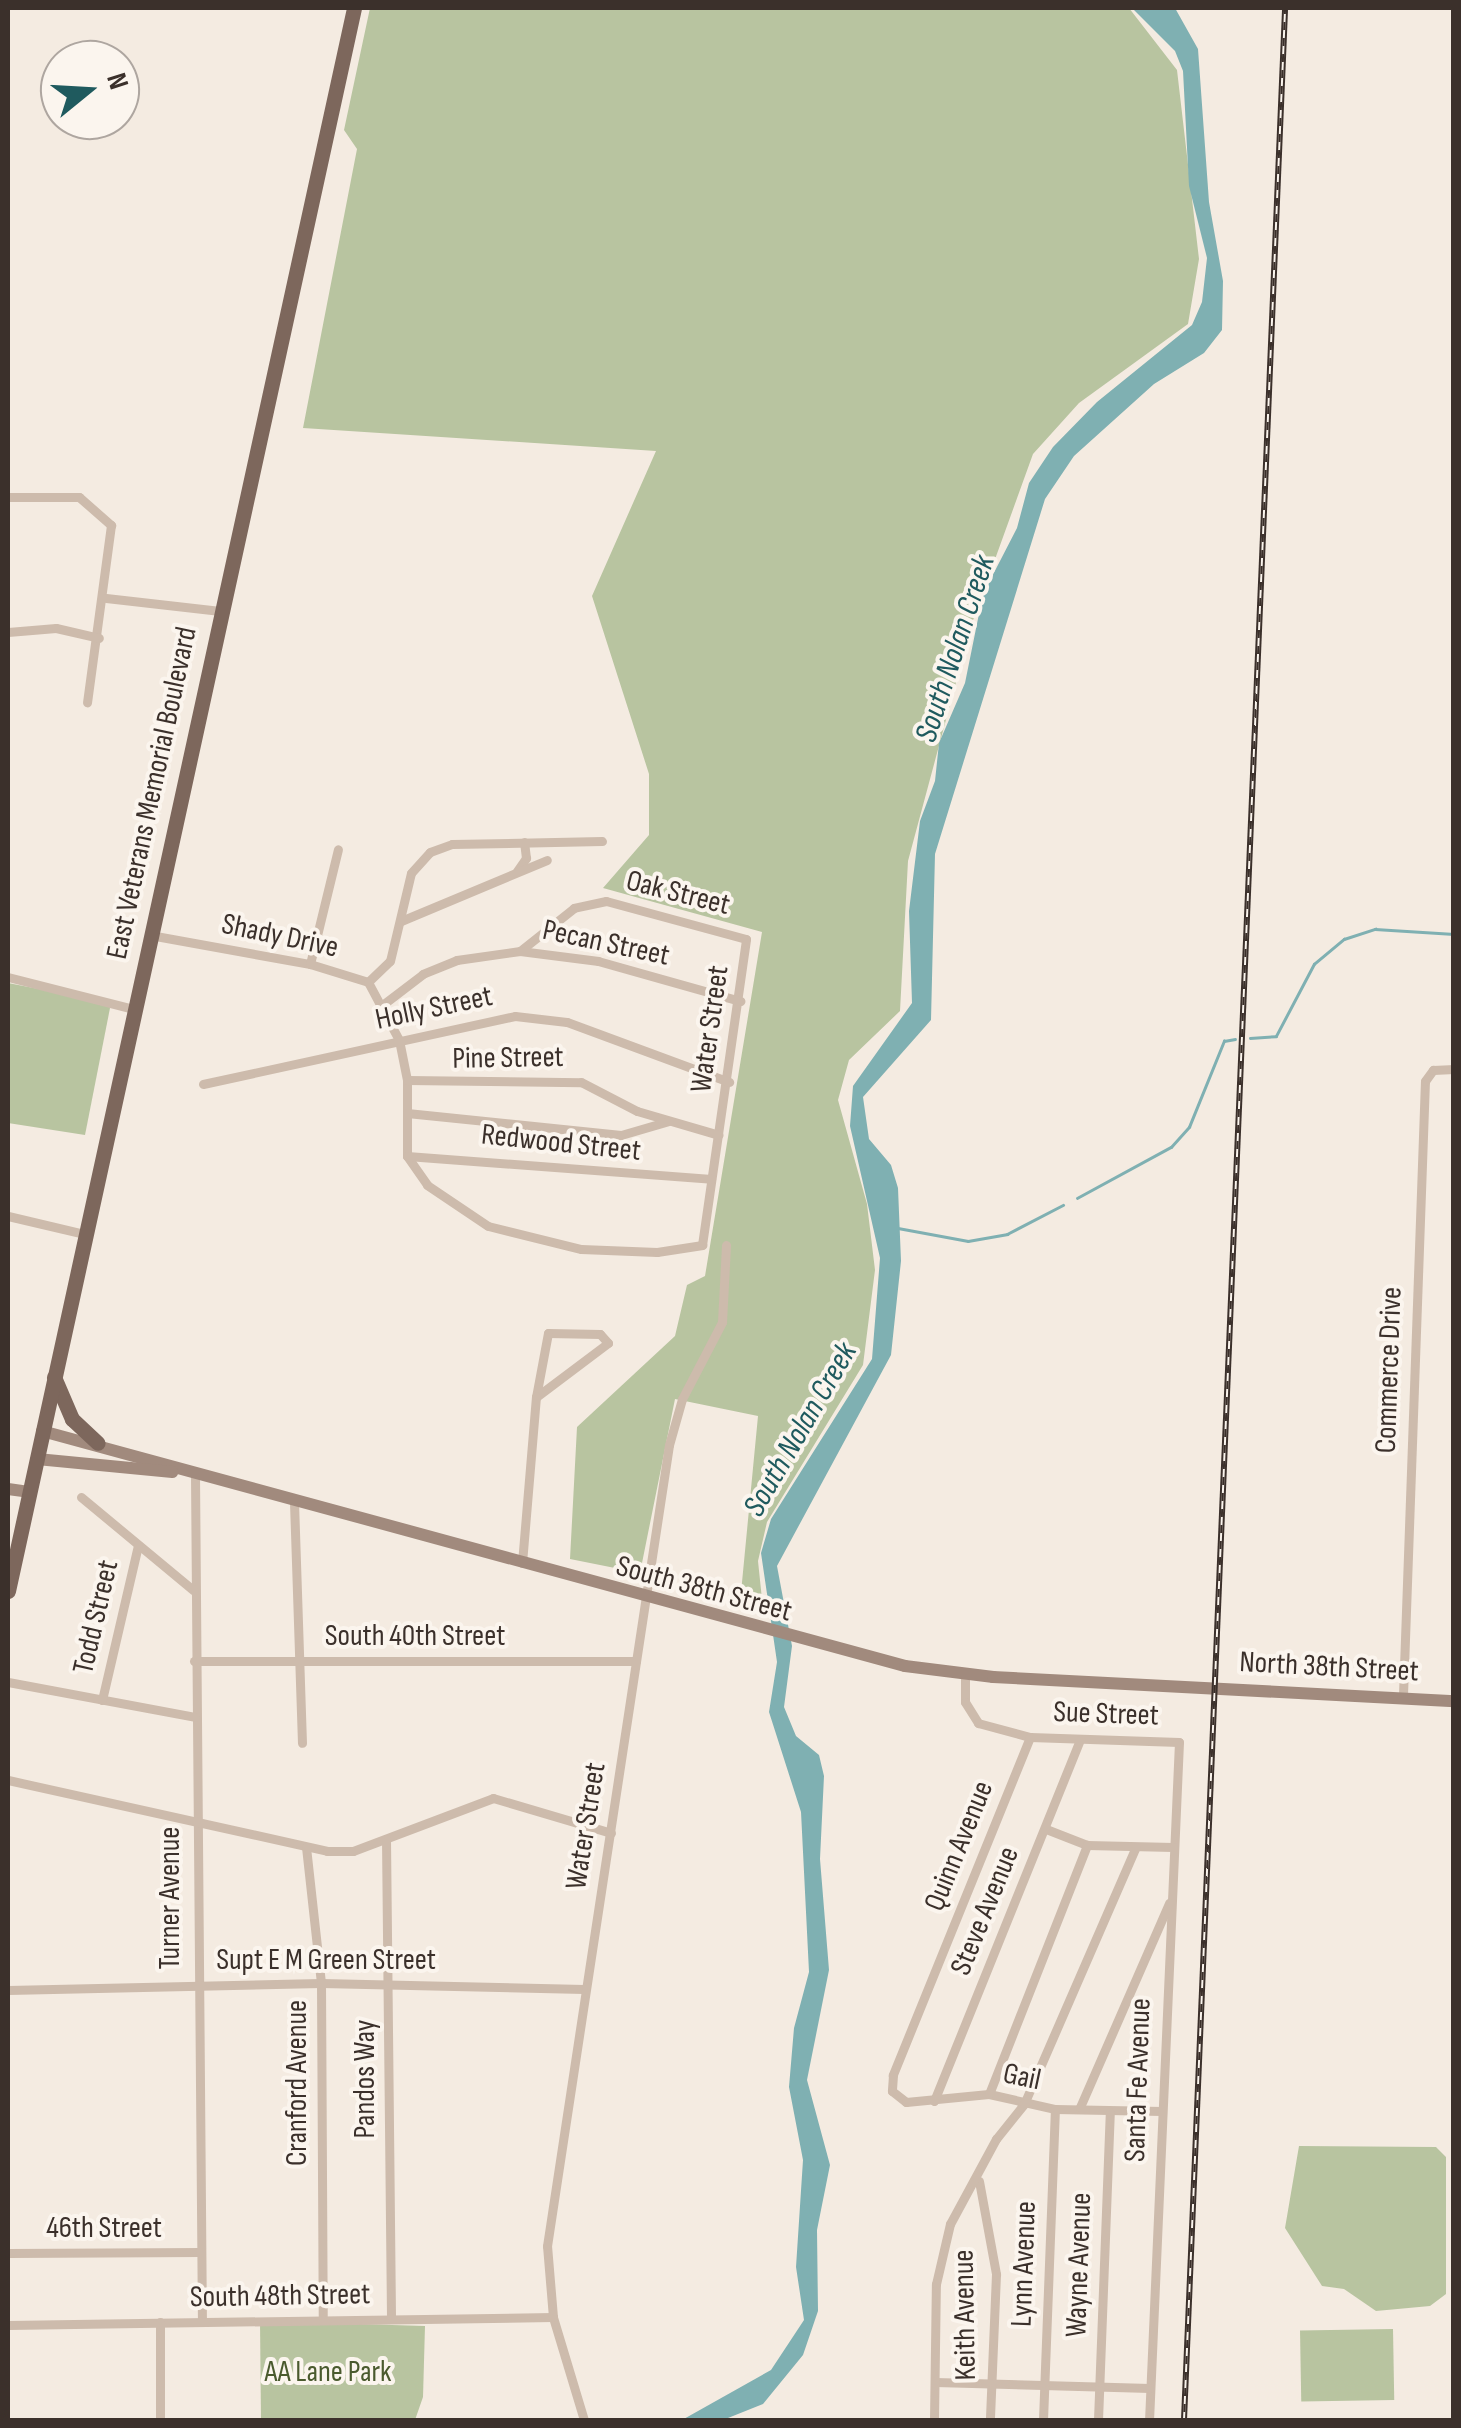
<!DOCTYPE html>
<style>
body{margin:0}
#map{position:relative;width:1461px;height:2428px;overflow:hidden;background:#f4ebe1;font-family:"Sofia Sans Condensed",sans-serif}
div>[style]{position:absolute}
.green>*{inset:0;background:#b8c4a0;transform-origin:0 0}
.water>*{inset:0;background:#7fb0b2}
.stream>*{height:2.5px;margin:-1.25px;padding:0 1.25px;transform-origin:1.25px;border-radius:1.25px;background:#7fb0b2}
.street>*{height:9px;margin:-4.5px;padding:0 4.5px;transform-origin:4.5px;border-radius:4.5px;background:#cdbbac}
.secondary>*{height:12px;margin:-6px;padding:0 6px;transform-origin:6px;border-radius:6px;background:#a18a7d}
.primary>*{height:15px;margin:-7.5px;padding:0 7.5px;transform-origin:7.5px;border-radius:7.5px;background:#7d675c}
.rail>*{height:6px;margin-top:-3px;transform-origin:0;background:repeating-linear-gradient(90deg,#fbf5ee 0 8px,#3b302b 0 16px);box-sizing:border-box;border-block:2px solid #3b302b}
span{translate:-50% -50%;white-space:nowrap;text-align:center;line-height:1.15;-webkit-text-stroke:8px #fbf5ee;paint-order:stroke}
.street-label{font-size:30px;color:#3b302b}
.park-label{font-size:30px;color:#4a5a2e}
.water-label{font-size:32px;color:#1f5a5e;font-style:italic}
.frame{position:absolute;inset:0;border:10px solid #3b302b;pointer-events:none}
.north{position:absolute;left:40px;top:40px;width:100px;height:100px;box-sizing:border-box;background:#fbf5ee;border:2px solid #aea6a0;border-radius:50%;rotate:72deg;font-size:28px;font-weight:700;line-height:40px;text-align:center;color:#3b302b}
.north::after{content:'';display:block;margin:auto;width:35px;height:45px;background:#1f5a5e;clip-path:polygon(50% 0,100% 100%,50% 72%,0 100%)}
</style>
<div id="map">
<div class="green">
<div style="clip-path:polygon(370px 8px,1129px 8px,1177px 70px,1199px 259px,1188px 324px,1079px 403px,1033px 454px,972px 623px,908px 861px,900px 1011px,849px 1060px,838px 1100px,867px 1204px,875px 1270px,863px 1365px,767px 1522px,758px 1561px,763px 1609px,740px 1603px,758px 1416px,675px 1399px,640px 1573px,570px 1559px,577px 1427px,675px 1336px,687px 1285px,705px 1276px,762px 932px,603px 888px,649px 835px,649px 774px,592px 596px,656px 451px,303px 428px,357px 149px,344px 130px)"></div>
<div style="clip-path:polygon(8px 983px,111px 1003px,85px 1135px,8px 1123px)"></div>
<div style="clip-path:polygon(1299px 2146px,1436px 2147px,1446px 2157px,1446px 2294px,1430px 2306px,1376px 2311px,1344px 2289px,1322px 2286px,1285px 2228px)"></div>
<div style="clip-path:polygon(260px 2321px,425px 2326px,423px 2397px,415px 2420px,261px 2420px)"></div>
<div style="left:1393px;top:2329px;width:71px;height:93px;rotate:89deg"></div>
</div>
<div class="water">
<div style="clip-path:polygon(1132px 8px,1175px 8px,1198px 49px,1209px 202px,1223px 281px,1222px 330px,1204px 353px,1154px 384px,1074px 456px,1045px 499px,935px 854px,931px 1020px,863px 1097px,869px 1139px,891px 1165px,898px 1188px,901px 1261px,891px 1355px,777px 1566px,792px 1646px,784px 1707px,796px 1736px,819px 1755px,824px 1776px,820px 1859px,829px 1970px,807px 2080px,830px 2165px,817px 2230px,818px 2311px,803px 2355px,763px 2404px,723px 2420px,682px 2420px,771px 2370px,804px 2320px,796px 2267px,803px 2160px,789px 2087px,794px 2028px,809px 1972px,801px 1812px,769px 1712px,777px 1662px,761px 1553px,771px 1519px,872px 1359px,880px 1258px,850px 1126px,853px 1086px,912px 1003px,909px 911px,920px 821px,935px 781px,939px 743px,965px 683px,983px 594px,1017px 528px,1029px 483px,1053px 447px,1097px 402px,1192px 325px,1202px 302px,1207px 258px,1189px 186px,1183px 71px,1175px 51px)"></div>
</div>
<div class="stream">
<div style="left:1250px;top:1038px;width:26px;rotate:-4deg"></div>
<div style="left:1276px;top:1036px;width:81px;rotate:-62.2deg"></div>
<div style="left:1314px;top:964px;width:39px;rotate:-40deg"></div>
<div style="left:1344px;top:939px;width:33px;rotate:-18deg"></div>
<div style="left:1375px;top:929px;width:79px;rotate:3.6deg"></div>
<div style="left:1077px;top:1198px;width:107px;rotate:-28.5deg"></div>
<div style="left:1171px;top:1147px;width:27px;rotate:-48deg"></div>
<div style="left:1189px;top:1127px;width:93px;rotate:-67.9deg"></div>
<div style="left:1224px;top:1041px;width:11px;rotate:-10deg"></div>
<div style="left:898px;top:1228px;width:71px;rotate:10.5deg"></div>
<div style="left:968px;top:1241px;width:40px;rotate:-10deg"></div>
<div style="left:1007px;top:1234px;width:63px;rotate:-27.4deg"></div>
</div>
<div class="street">
<div style="left:8px;top:497px;width:71px"></div>
<div style="left:79px;top:497px;width:43px;rotate:41.2deg"></div>
<div style="left:111px;top:525px;width:179px;rotate:97.7deg"></div>
<div style="left:106px;top:598px;width:115px;rotate:6.5deg"></div>
<div style="left:8px;top:632px;width:48px;rotate:-4.8deg"></div>
<div style="left:56px;top:628px;width:44px;rotate:13.1deg"></div>
<div style="left:517px;top:871px;width:16px;rotate:-55deg"></div>
<div style="left:526px;top:858px;width:16px;rotate:-97deg"></div>
<div style="left:401px;top:921px;width:158px;rotate:-22.7deg"></div>
<div style="left:150px;top:935px;width:163px;rotate:10.3deg"></div>
<div style="left:310px;top:964px;width:61px;rotate:17.2deg"></div>
<div style="left:368px;top:982px;width:66px;rotate:61.9deg"></div>
<div style="left:399px;top:1040px;width:41px;rotate:78.7deg"></div>
<div style="left:407px;top:1080px;width:76px;rotate:90deg"></div>
<div style="left:407px;top:1156px;width:35px;rotate:55deg"></div>
<div style="left:427px;top:1185px;width:73px;rotate:33.9deg"></div>
<div style="left:488px;top:1226px;width:96px;rotate:13.9deg"></div>
<div style="left:581px;top:1249px;width:76px;rotate:2.3deg"></div>
<div style="left:657px;top:1252px;width:46px;rotate:-8.8deg"></div>
<div style="left:702px;top:1245px;width:309px;rotate:-81.8deg"></div>
<div style="left:746px;top:939px;width:145px;rotate:-164.8deg"></div>
<div style="left:606px;top:901px;width:33px;rotate:168deg"></div>
<div style="left:574px;top:908px;width:69px;rotate:141.5deg"></div>
<div style="left:520px;top:951px;width:64px;rotate:171.9deg"></div>
<div style="left:457px;top:960px;width:37px;rotate:158deg"></div>
<div style="left:423px;top:974px;width:48px;rotate:142.7deg"></div>
<div style="left:520px;top:951px;width:79px;rotate:7.3deg"></div>
<div style="left:598px;top:961px;width:148px;rotate:15.7deg"></div>
<div style="left:310px;top:964px;width:118px;rotate:-76.3deg"></div>
<div style="left:8px;top:977px;width:130px;rotate:14.3deg"></div>
<div style="left:368px;top:982px;width:30px;rotate:-44deg"></div>
<div style="left:390px;top:961px;width:90px;rotate:-76.6deg"></div>
<div style="left:411px;top:873px;width:28px;rotate:-48deg"></div>
<div style="left:430px;top:852px;width:23px;rotate:-20deg"></div>
<div style="left:452px;top:844px;width:150px;rotate:-1.1deg"></div>
<div style="left:407px;top:1080px;width:174px;rotate:0.7deg"></div>
<div style="left:581px;top:1082px;width:63px;rotate:27.4deg"></div>
<div style="left:637px;top:1111px;width:85px;rotate:16.3deg"></div>
<div style="left:203px;top:1084px;width:319px;rotate:-12.3deg"></div>
<div style="left:515px;top:1016px;width:52px;rotate:6.6deg"></div>
<div style="left:567px;top:1022px;width:173px;rotate:20.3deg"></div>
<div style="left:407px;top:1113px;width:215px;rotate:5.9deg"></div>
<div style="left:621px;top:1135px;width:50px;rotate:-16.3deg"></div>
<div style="left:407px;top:1156px;width:305px;rotate:4.3deg"></div>
<div style="left:8px;top:1216px;width:79px;rotate:13.2deg"></div>
<div style="left:548px;top:1333px;width:52px;rotate:1.1deg"></div>
<div style="left:600px;top:1334px;width:12px;rotate:48deg"></div>
<div style="left:608px;top:1343px;width:90px;rotate:143.1deg"></div>
<div style="left:536px;top:1397px;width:65px;rotate:-79.4deg"></div>
<div style="left:195px;top:1475px;width:847px;rotate:89.53deg"></div>
<div style="left:81px;top:1497px;width:146px;rotate:39.7deg"></div>
<div style="left:294px;top:1502px;width:241px;rotate:88.1deg"></div>
<div style="left:522px;top:1563px;width:167px;rotate:-85.2deg"></div>
<div style="left:194px;top:1661px;width:442px"></div>
<div style="left:965px;top:1674px;width:28px;rotate:90deg"></div>
<div style="left:965px;top:1702px;width:25px;rotate:58deg"></div>
<div style="left:978px;top:1723px;width:54px;rotate:15.1deg"></div>
<div style="left:1030px;top:1737px;width:365px;rotate:112.1deg"></div>
<div style="left:893px;top:2075px;width:16px;rotate:94deg"></div>
<div style="left:892px;top:2091px;width:18px;rotate:38deg"></div>
<div style="left:906px;top:2102px;width:83px;rotate:-5.5deg"></div>
<div style="left:989px;top:2094px;width:68px;rotate:12.8deg"></div>
<div style="left:1055px;top:2109px;width:107px;rotate:1.1deg"></div>
<div style="left:8px;top:1682px;width:190px;rotate:10.6deg"></div>
<div style="left:1403px;top:1695px;width:614px;rotate:-87.95deg"></div>
<div style="left:1425px;top:1081px;width:14px;rotate:-54deg"></div>
<div style="left:1433px;top:1070px;width:21px;rotate:-3deg"></div>
<div style="left:102px;top:1700px;width:159px;rotate:-76.9deg"></div>
<div style="left:1030px;top:1737px;width:149px;rotate:1.9deg"></div>
<div style="left:1179px;top:1742px;width:679px;rotate:92.53deg"></div>
<div style="left:8px;top:1780px;width:327px;rotate:12.5deg"></div>
<div style="left:327px;top:1851px;width:26px"></div>
<div style="left:353px;top:1851px;width:150px;rotate:-20.7deg"></div>
<div style="left:493px;top:1798px;width:123px;rotate:16.5deg"></div>
<div style="left:1046px;top:1829px;width:44px;rotate:21.3deg"></div>
<div style="left:1087px;top:1845px;width:86px;rotate:1.3deg"></div>
<div style="left:386px;top:1839px;width:480px;rotate:89.4deg"></div>
<div style="left:306px;top:1847px;width:137px;rotate:83.7deg"></div>
<div style="left:321px;top:1983px;width:337px;rotate:89.7deg"></div>
<div style="left:8px;top:1990px;width:313px;rotate:-1.3deg"></div>
<div style="left:321px;top:1983px;width:263px;rotate:1.3deg"></div>
<div style="left:989px;top:2094px;width:268px;rotate:-68.5deg"></div>
<div style="left:934px;top:2101px;width:390px;rotate:-68deg"></div>
<div style="left:1080px;top:2107px;width:223px;rotate:-66.4deg"></div>
<div style="left:979px;top:2181px;width:95px;rotate:79.6deg"></div>
<div style="left:996px;top:2274px;width:146px;rotate:92.4deg"></div>
<div style="left:8px;top:2253px;width:193px;rotate:-0.3deg"></div>
<div style="left:8px;top:2325px;width:545px;rotate:-0.84deg"></div>
<div style="left:935px;top:2382px;width:215px;rotate:1.6deg"></div>
<div style="left:160px;top:2420px;width:98px;rotate:-90deg"></div>
<div style="left:584px;top:2420px;width:108px;rotate:-106.8deg"></div>
<div style="left:553px;top:2317px;width:71px;rotate:-94.8deg"></div>
<div style="left:547px;top:2246px;width:810px;rotate:-81.34deg"></div>
<div style="left:669px;top:1445px;width:48px;rotate:-74.2deg"></div>
<div style="left:682px;top:1399px;width:87px;rotate:-62.5deg"></div>
<div style="left:722px;top:1322px;width:77px;rotate:-87deg"></div>
<div style="left:934px;top:2420px;width:136px;rotate:-89.2deg"></div>
<div style="left:936px;top:2284px;width:62px;rotate:-76.9deg"></div>
<div style="left:950px;top:2224px;width:97px;rotate:-61.6deg"></div>
<div style="left:996px;top:2139px;width:45px;rotate:-51.3deg"></div>
<div style="left:1024px;top:2104px;width:280px;rotate:-66.5deg"></div>
<div style="left:1043px;top:2420px;width:311px;rotate:-87.8deg"></div>
<div style="left:1098px;top:2420px;width:308px;rotate:-87.8deg"></div>
</div>
<div class="secondary">
<div style="left:42px;top:1431px;width:894px;rotate:15.23deg"></div>
<div style="left:905px;top:1666px;width:89px;rotate:7.1deg"></div>
<div style="left:993px;top:1677px;width:462px;rotate:3deg"></div>
<div style="left:37px;top:1459px;width:136px;rotate:5.5deg"></div>
<div style="left:8px;top:1489px;width:21px;rotate:8deg"></div>
</div>
<div class="primary">
<div style="left:54px;top:1377px;width:46px;rotate:66.8deg"></div>
<div style="left:72px;top:1419px;width:35px;rotate:43deg"></div>
<div style="left:8px;top:1591px;width:1620px;rotate:-77.67deg"></div>
</div>
<div class="rail">
<div style="left:1184px;top:2420px;width:2414px;rotate:-87.6deg"></div>
</div>
<div class="street-label">
<span style="left:152px;top:793px;rotate:-78deg">East Veterans Memorial Boulevard</span>
<span style="left:678px;top:893px;rotate:14deg">Oak Street</span>
<span style="left:280px;top:936px;rotate:12deg">Shady Drive</span>
<span style="left:606px;top:943px;rotate:12deg">Pecan Street</span>
<span style="left:434px;top:1008px;rotate:-12deg">Holly Street</span>
<span style="left:710px;top:1029px;rotate:-82deg">Water Street</span>
<span style="left:508px;top:1058px;rotate:-1deg">Pine Street</span>
<span style="left:561px;top:1143px;rotate:6deg">Redwood Street</span>
<span style="left:1389px;top:1370px;rotate:-88deg">Commerce Drive</span>
<span style="left:704px;top:1589px;rotate:15deg">South 38th Street</span>
<span style="left:96px;top:1617px;rotate:-77deg">Todd Street</span>
<span style="left:415px;top:1636px">South 40th Street</span>
<span style="left:1329px;top:1667px;rotate:3deg">North 38th Street</span>
<span style="left:1106px;top:1714px;rotate:2deg">Sue Street</span>
<span style="left:586px;top:1826px;rotate:-81deg">Water Street</span>
<span style="left:959px;top:1846px;rotate:-68deg">Quinn Avenue</span>
<span style="left:170px;top:1898px;rotate:-90deg">Turner Avenue</span>
<span style="left:985px;top:1911px;rotate:-68deg">Steve Avenue</span>
<span style="left:326px;top:1960px">Supt E M Green Street</span>
<span style="left:1022px;top:2077px;rotate:12deg">Gail</span>
<span style="left:365px;top:2079px;rotate:-90deg">Pandos Way</span>
<span style="left:1138px;top:2080px;rotate:-88deg">Santa Fe Avenue</span>
<span style="left:297px;top:2083px;rotate:-90deg">Cranford Avenue</span>
<span style="left:104px;top:2228px">46th Street</span>
<span style="left:1024px;top:2264px;rotate:-88deg">Lynn Avenue</span>
<span style="left:1079px;top:2265px;rotate:-88deg">Wayne Avenue</span>
<span style="left:280px;top:2296px;rotate:-1deg">South 48th Street</span>
<span style="left:965px;top:2315px;rotate:-91deg">Keith Avenue</span>
</div>
<div class="park-label">
<span style="left:328px;top:2372px">AA Lane Park</span>
</div>
<div class="water-label">
<span style="left:956px;top:649px;rotate:-72deg">South Nolan Creek</span>
<span style="left:801px;top:1430px;rotate:-60deg">South Nolan Creek</span>
</div>
<div class="frame"></div>
<div class="north">N</div>
</div>
